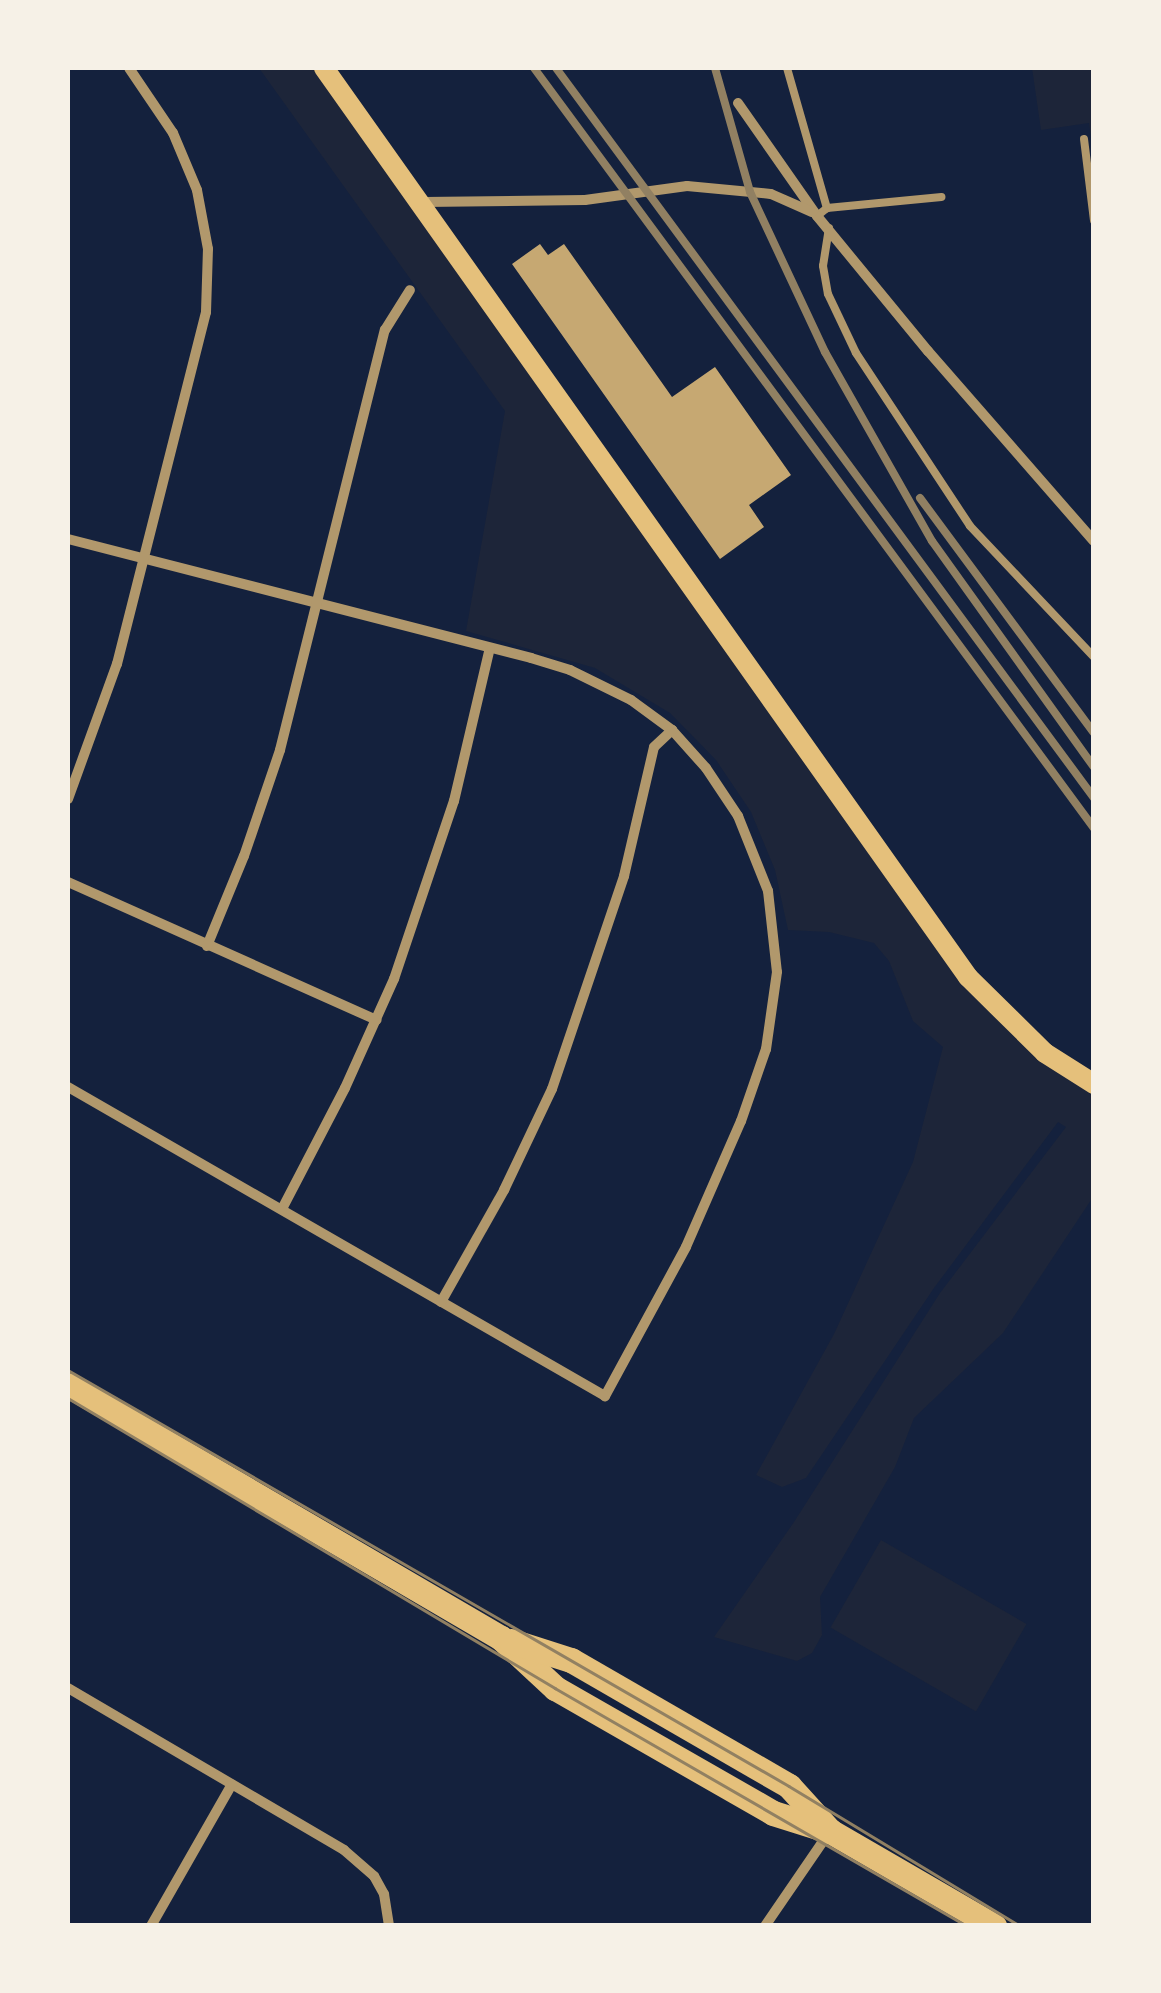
<!DOCTYPE html>
<style>
body{margin:0}
#map{position:relative;width:1161px;height:1993px;overflow:hidden;background:#14213d;font-family:"Roboto Condensed",sans-serif}
div>[style]{position:absolute}
.green>*{inset:0;background:#1d2539;transform-origin:0 0}
.building>*{inset:0;background:#c6a872}
.service>*{height:8px;margin:-4px;padding:0 4px;transform-origin:4px;border-radius:4px;background:#b1986c}
.minor>*{height:10px;margin:-5px;padding:0 5px;transform-origin:5px;border-radius:5px;background:#b1986c}
.secondary>*{height:20px;margin:-10px;padding:0 10px;transform-origin:10px;border-radius:10px;background:#e5c07b}
.primary>*{height:25px;margin:-12.5px;padding:0 12.5px;transform-origin:12.5px;border-radius:12.5px;background:#e5c07b}
.tram>*{height:2.5px;margin:-1.25px;padding:0 1.25px;transform-origin:1.25px;border-radius:1.25px;background:#918062}
.rail>*{height:8px;margin:-4px;padding:0 4px;transform-origin:4px;border-radius:4px;background:#918062}
span{translate:-50% -50%;white-space:nowrap;text-align:center;line-height:1.15;-webkit-text-stroke:10px #f6f1e7;paint-order:stroke}
.frame{position:absolute;inset:0;border:70px solid #f6f1e7;pointer-events:none}
</style>
<div id="map">
<div class="green">
<div style="clip-path:polygon(259px 68px,321px 68px,967px 977px,1093px 1086px,1093px 1197px,1003px 1333px,914px 1418px,895px 1467px,820px 1597px,822px 1635px,812px 1653px,797px 1661px,714px 1637px,794px 1522px,940px 1293px,1066px 1127px,1058px 1122px,934px 1288px,806px 1478px,782px 1487px,756px 1475px,834px 1334px,913px 1162px,943px 1047px,913px 1021px,889px 961px,874px 943px,829px 932px,788px 930px,775px 870px,751px 812px,716px 760px,670px 713px,595px 668px,466px 631px,505px 411px)"></div>
<div style="clip-path:polygon(1032px 68px,1093px 68px,1093px 153px,1089px 123px,1041px 130px)"></div>
<div style="left:881px;top:1540px;width:168px;height:101px;rotate:30deg"></div>
</div>
<div class="building">
<div style="clip-path:polygon(540px 244px,548px 255px,564px 244px,672px 397px,715px 367px,791px 475px,749px 505px,764px 527px,720px 559px,512px 264px)"></div>
</div>
<div class="service">
<div style="left:787px;top:68px;width:146px;rotate:74.1deg"></div>
<div style="left:827px;top:208px;width:13px;rotate:141deg"></div>
<div style="left:1084px;top:139px;width:82px;rotate:83deg"></div>
<div style="left:827px;top:208px;width:115px;rotate:-5.5deg"></div>
<div style="left:829px;top:228px;width:38px;rotate:99deg"></div>
<div style="left:823px;top:266px;width:28px;rotate:80deg"></div>
<div style="left:828px;top:294px;width:65px;rotate:64.6deg"></div>
<div style="left:856px;top:353px;width:207px;rotate:56.6deg"></div>
<div style="left:970px;top:526px;width:180px;rotate:46.6deg"></div>
</div>
<div class="minor">
<div style="left:738px;top:103px;width:138px;rotate:55deg"></div>
<div style="left:817px;top:216px;width:175px;rotate:50.6deg"></div>
<div style="left:928px;top:351px;width:252px;rotate:48.9deg"></div>
<div style="left:424px;top:202px;width:161px;rotate:-0.7deg"></div>
<div style="left:585px;top:200px;width:103px;rotate:-7.8deg"></div>
<div style="left:687px;top:186px;width:84px;rotate:5.4deg"></div>
<div style="left:771px;top:194px;width:45px;rotate:23.7deg"></div>
<div style="left:68px;top:539px;width:478px;rotate:14.4deg"></div>
<div style="left:531px;top:658px;width:41px;rotate:17.1deg"></div>
<div style="left:570px;top:670px;width:68px;rotate:26.2deg"></div>
<div style="left:631px;top:700px;width:51px;rotate:36.2deg"></div>
<div style="left:672px;top:730px;width:51px;rotate:48.2deg"></div>
<div style="left:706px;top:768px;width:58px;rotate:56.3deg"></div>
<div style="left:738px;top:816px;width:81px;rotate:68.2deg"></div>
<div style="left:768px;top:891px;width:81px;rotate:83.7deg"></div>
<div style="left:777px;top:972px;width:78px;rotate:98.1deg"></div>
<div style="left:766px;top:1049px;width:76px;rotate:109.1deg"></div>
<div style="left:741px;top:1121px;width:137px;rotate:113.6deg"></div>
<div style="left:686px;top:1247px;width:170px;rotate:118.5deg"></div>
<div style="left:605px;top:1396px;width:620px;rotate:-150.08deg"></div>
<div style="left:68px;top:799px;width:144px;rotate:-70.1deg"></div>
<div style="left:117px;top:664px;width:363px;rotate:-75.8deg"></div>
<div style="left:206px;top:312px;width:63px;rotate:-88.2deg"></div>
<div style="left:208px;top:249px;width:60px;rotate:-100.6deg"></div>
<div style="left:197px;top:190px;width:62px;rotate:-112.8deg"></div>
<div style="left:173px;top:133px;width:78px;rotate:-124.1deg"></div>
<div style="left:68px;top:882px;width:338px;rotate:24.1deg"></div>
<div style="left:207px;top:946px;width:97px;rotate:-67.7deg"></div>
<div style="left:244px;top:856px;width:112px;rotate:-71.2deg"></div>
<div style="left:280px;top:750px;width:433px;rotate:-76deg"></div>
<div style="left:385px;top:330px;width:47px;rotate:-58deg"></div>
<div style="left:282px;top:1209px;width:136px;rotate:-62.5deg"></div>
<div style="left:345px;top:1088px;width:120px;rotate:-65.8deg"></div>
<div style="left:394px;top:979px;width:188px;rotate:-71.4deg"></div>
<div style="left:454px;top:801px;width:157px;rotate:-76.8deg"></div>
<div style="left:441px;top:1302px;width:129px;rotate:-60.6deg"></div>
<div style="left:504px;top:1190px;width:112px;rotate:-64.6deg"></div>
<div style="left:552px;top:1089px;width:225px;rotate:-71.3deg"></div>
<div style="left:624px;top:876px;width:132px;rotate:-76.9deg"></div>
<div style="left:654px;top:747px;width:25px;rotate:-43deg"></div>
<div style="left:68px;top:1688px;width:320px;rotate:30.4deg"></div>
<div style="left:344px;top:1850px;width:40px;rotate:41deg"></div>
<div style="left:374px;top:1876px;width:21px;rotate:61deg"></div>
<div style="left:384px;top:1894px;width:32px;rotate:81deg"></div>
<div style="left:151px;top:1926px;width:163px;rotate:-60.3deg"></div>
<div style="left:765px;top:1926px;width:115px;rotate:-55.6deg"></div>
</div>
<div class="secondary">
<div style="left:324px;top:68px;width:1114px;rotate:54.68deg"></div>
<div style="left:968px;top:977px;width:108px;rotate:44.6deg"></div>
<div style="left:1045px;top:1053px;width:58px;rotate:32.3deg"></div>
</div>
<div class="primary">
<div style="left:68px;top:1385px;width:501px;rotate:30.3deg"></div>
<div style="left:501px;top:1638px;width:74px;rotate:42.8deg"></div>
<div style="left:555px;top:1688px;width:251px;rotate:29.8deg"></div>
<div style="left:773px;top:1813px;width:60px;rotate:17.5deg"></div>
<div style="left:830px;top:1831px;width:190px;rotate:30.1deg"></div>
<div style="left:511px;top:1641px;width:63px;rotate:17.6deg"></div>
<div style="left:571px;top:1660px;width:252px;rotate:30deg"></div>
<div style="left:789px;top:1786px;width:61px;rotate:47.7deg"></div>
</div>
<div class="tram">
<div style="left:68px;top:1370px;width:832px;rotate:29.98deg"></div>
<div style="left:789px;top:1786px;width:270px;rotate:31.2deg"></div>
<div style="left:68px;top:1398px;width:567px;rotate:30.77deg"></div>
<div style="left:555px;top:1688px;width:476px;rotate:30deg"></div>
</div>
<div class="rail">
<div style="left:534px;top:68px;width:944px;rotate:53.62deg"></div>
<div style="left:556px;top:68px;width:907px;rotate:53.61deg"></div>
<div style="left:715px;top:68px;width:129px;rotate:74.2deg"></div>
<div style="left:750px;top:192px;width:177px;rotate:64.9deg"></div>
<div style="left:825px;top:352px;width:217px;rotate:60.5deg"></div>
<div style="left:932px;top:541px;width:278px;rotate:54.4deg"></div>
<div style="left:920px;top:498px;width:292px;rotate:53.5deg"></div>
</div>
<div class="frame"></div>
</div>
